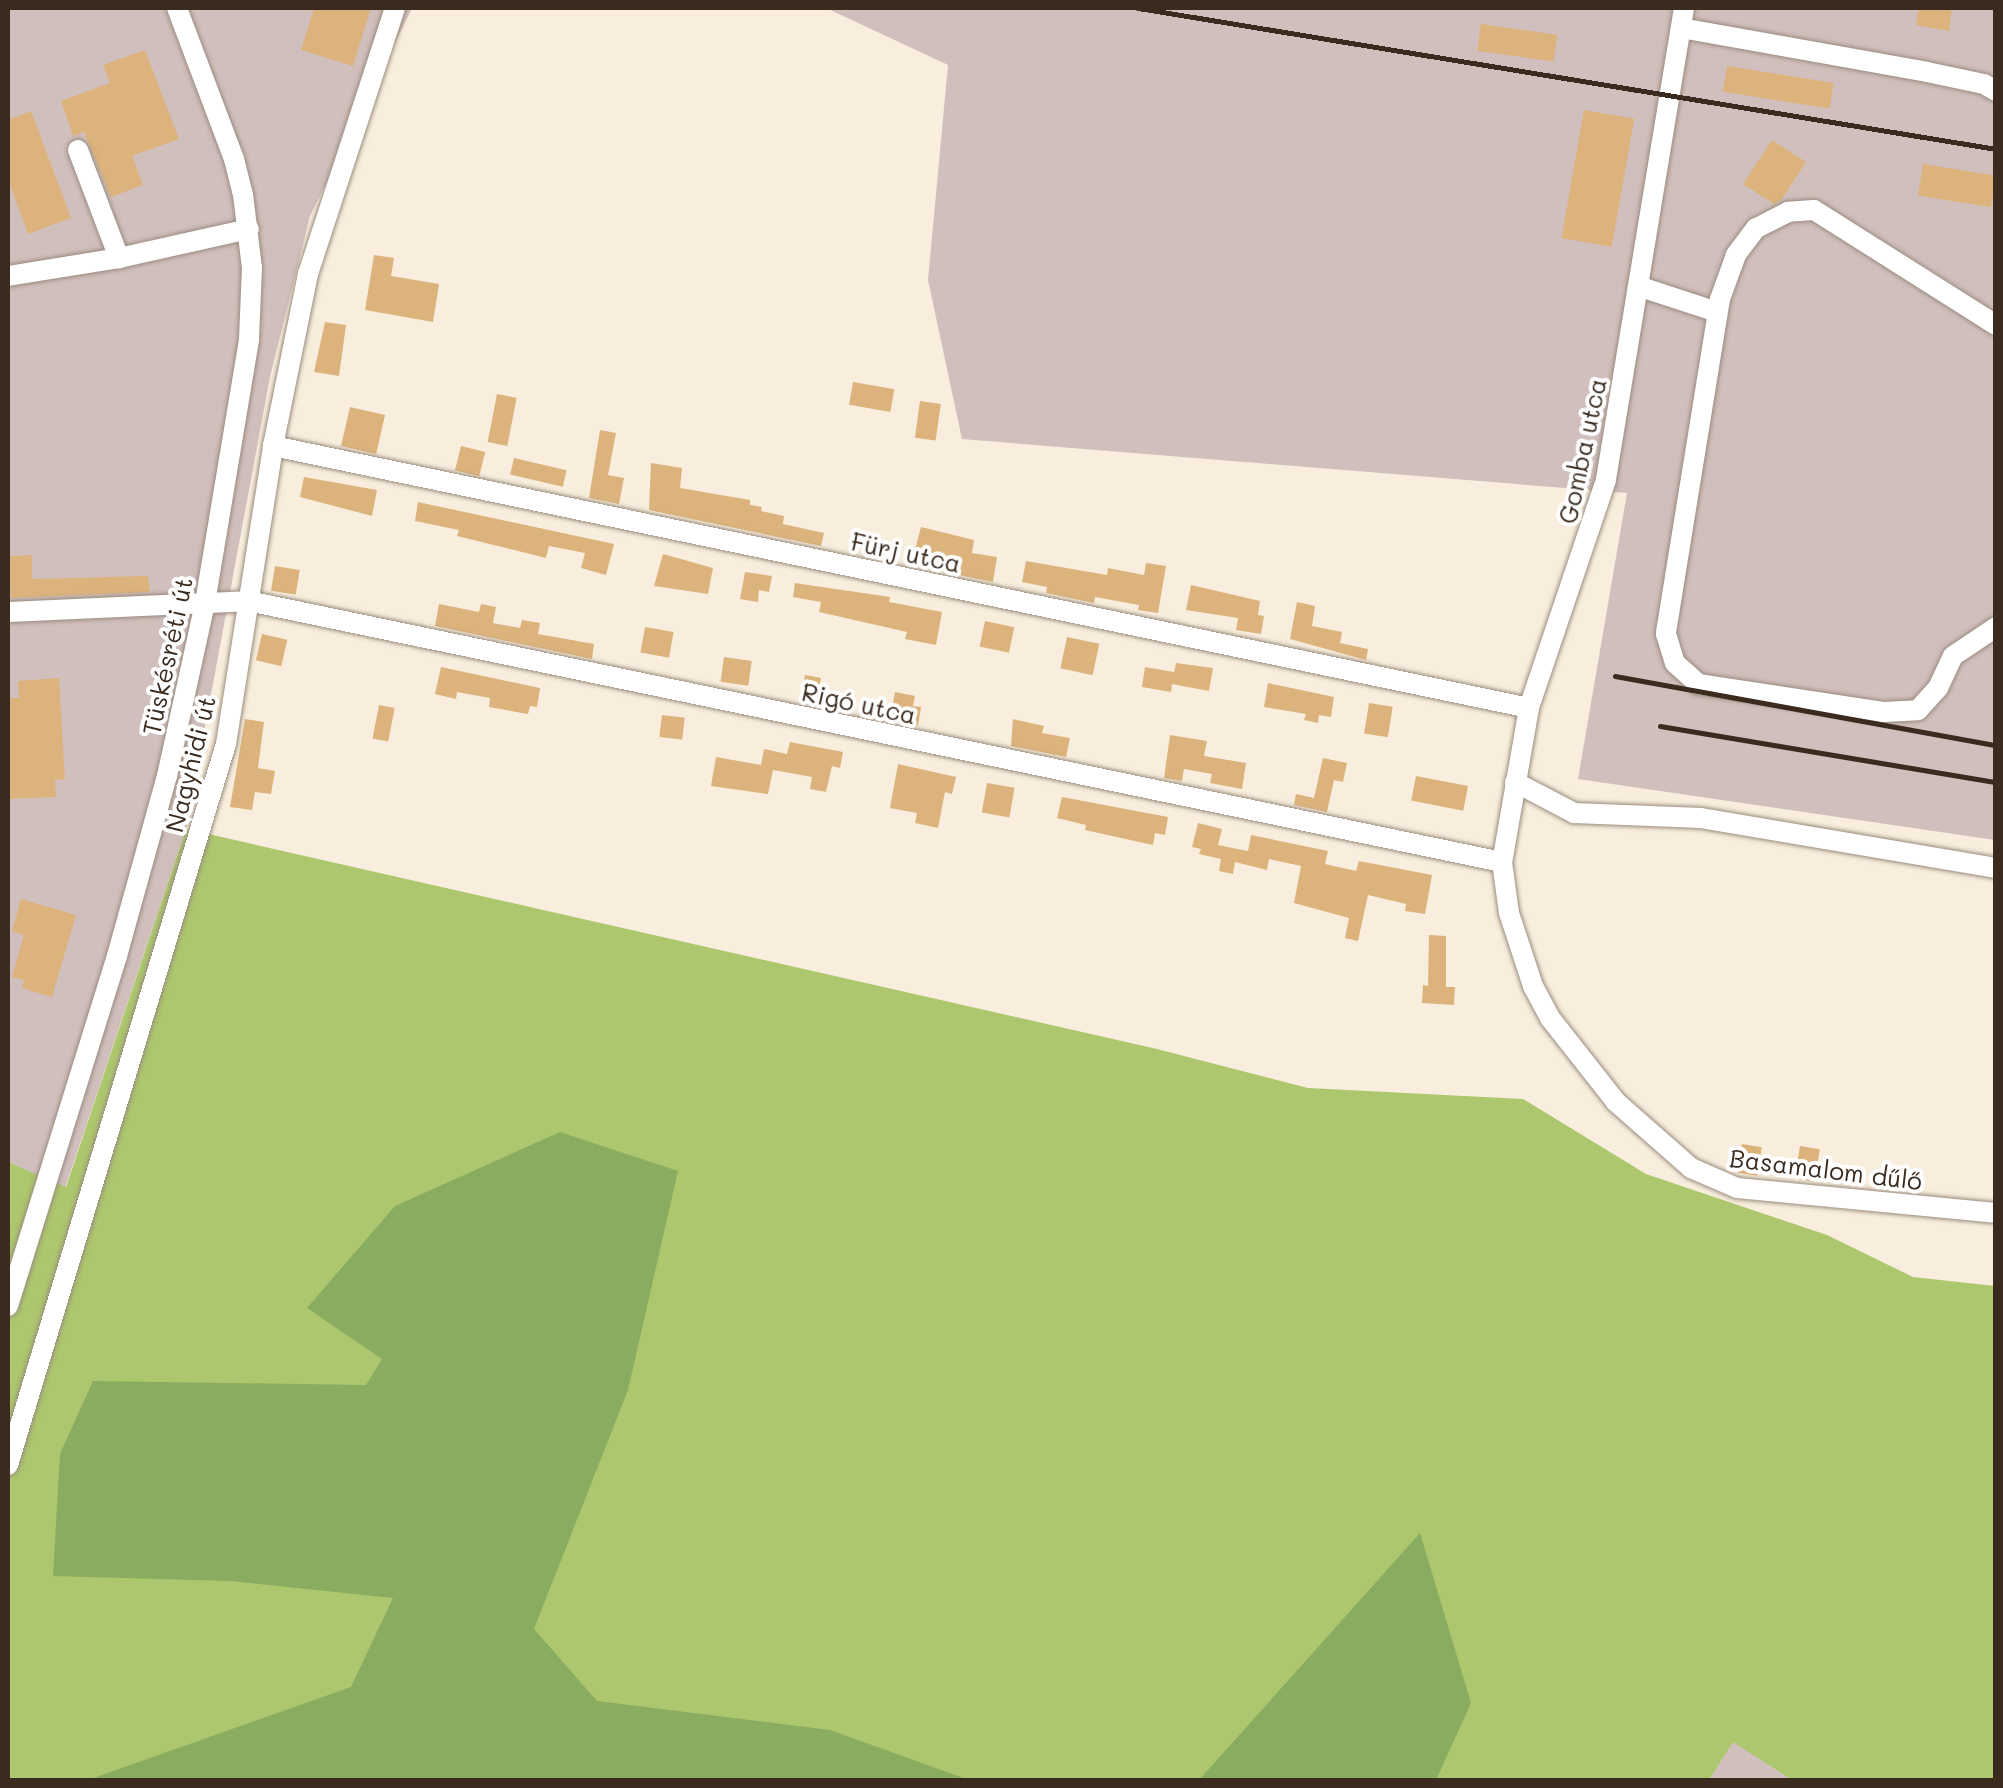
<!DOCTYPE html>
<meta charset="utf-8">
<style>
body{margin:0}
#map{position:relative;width:2003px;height:1788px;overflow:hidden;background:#f9eede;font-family:Mali,sans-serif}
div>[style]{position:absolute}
.industrial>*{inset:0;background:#d1bfbd}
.green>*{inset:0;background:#acc76d}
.forest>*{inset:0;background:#89ac60}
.building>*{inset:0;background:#dcb37c;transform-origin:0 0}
.roads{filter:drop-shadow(0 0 2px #9a8c7e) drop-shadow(0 0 2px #9a8c7e)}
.minor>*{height:20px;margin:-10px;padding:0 10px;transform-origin:10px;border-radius:10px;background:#fff}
.rail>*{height:5px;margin:-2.5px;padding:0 2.5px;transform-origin:2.5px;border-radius:2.5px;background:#3b2a1e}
span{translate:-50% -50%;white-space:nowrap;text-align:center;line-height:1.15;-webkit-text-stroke:8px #fff;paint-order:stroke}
.street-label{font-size:25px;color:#3b2a1e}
.frame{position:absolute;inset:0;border:10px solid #3b2a1e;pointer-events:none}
</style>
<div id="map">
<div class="industrial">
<div style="clip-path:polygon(8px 8px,412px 8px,310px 216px,270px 377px,186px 829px,65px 1188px,8px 1162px)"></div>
<div style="clip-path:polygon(826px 8px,1995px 8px,1995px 840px,1578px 779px,1627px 493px,962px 439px,928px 280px,948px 65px)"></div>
<div style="clip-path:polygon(1733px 1741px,1792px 1780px,1709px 1780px)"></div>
</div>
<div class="green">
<div style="clip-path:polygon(186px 829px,1157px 1049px,1308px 1088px,1523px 1099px,1646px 1174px,1827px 1235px,1913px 1277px,1995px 1286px,1995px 1780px,1792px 1780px,1733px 1742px,1709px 1780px,8px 1780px,8px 1162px,66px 1187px)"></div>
</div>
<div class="forest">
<div style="clip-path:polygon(560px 1132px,678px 1171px,628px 1390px,534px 1629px,597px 1701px,830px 1730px,969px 1780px,88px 1780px,351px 1687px,393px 1598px,230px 1581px,53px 1576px,60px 1454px,93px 1381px,366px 1385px,382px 1359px,307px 1308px,395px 1206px)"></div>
<div style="clip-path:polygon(1420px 1533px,1471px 1703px,1436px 1780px,1199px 1780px)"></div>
</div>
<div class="building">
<div style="clip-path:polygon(314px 8px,371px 8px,353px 66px,301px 50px)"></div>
<div style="clip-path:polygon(1919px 8px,1952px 8px,1949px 31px,1916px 25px)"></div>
<div style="left:1481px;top:24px;width:77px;height:27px;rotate:8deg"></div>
<div style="clip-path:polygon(145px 50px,179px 139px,132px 156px,143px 185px,111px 197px,84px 132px,73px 136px,61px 101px,110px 83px,103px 65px)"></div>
<div style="left:1727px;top:66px;width:108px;height:26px;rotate:9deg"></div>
<div style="left:1584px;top:110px;width:51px;height:130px;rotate:10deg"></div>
<div style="clip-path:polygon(31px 111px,71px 218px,28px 234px,8px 179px,8px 120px)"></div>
<div style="clip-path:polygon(1772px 140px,1806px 162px,1781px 200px,1774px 204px,1743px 184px)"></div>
<div style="left:1923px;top:164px;width:74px;height:32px;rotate:9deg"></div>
<div style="clip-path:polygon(374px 255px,394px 258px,391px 276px,439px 284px,433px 322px,365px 310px)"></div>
<div style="clip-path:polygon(325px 322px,346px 325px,339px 376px,314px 372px)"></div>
<div style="left:853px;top:382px;width:42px;height:23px;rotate:10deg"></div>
<div style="left:497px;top:394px;width:20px;height:49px;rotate:11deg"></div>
<div style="left:920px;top:401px;width:21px;height:37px;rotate:8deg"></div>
<div style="left:350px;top:407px;width:36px;height:40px;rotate:13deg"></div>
<div style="clip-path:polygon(600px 430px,616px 433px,608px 475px,624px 478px,619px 504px,589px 498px)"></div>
<div style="left:461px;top:446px;width:25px;height:25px;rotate:14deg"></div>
<div style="left:514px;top:458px;width:54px;height:17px;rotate:13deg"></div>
<div style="clip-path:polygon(651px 463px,682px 468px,680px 488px,750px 500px,750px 505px,762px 507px,761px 511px,784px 516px,783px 524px,824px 533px,821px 546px,649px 510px)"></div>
<div style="clip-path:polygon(304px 477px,377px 490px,372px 516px,300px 497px)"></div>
<div style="clip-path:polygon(418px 502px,614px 544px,606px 575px,581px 568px,585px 553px,549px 546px,546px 558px,457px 536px,459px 530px,415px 521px)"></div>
<div style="clip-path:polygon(921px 527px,974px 540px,972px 553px,997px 557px,993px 582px,911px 565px)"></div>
<div style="clip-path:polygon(663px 554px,713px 568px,708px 594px,654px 586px)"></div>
<div style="clip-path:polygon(32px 555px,32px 579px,148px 576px,150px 592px,11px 598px,9px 556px)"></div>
<div style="clip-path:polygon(1026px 561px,1107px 575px,1108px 568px,1144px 575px,1146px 563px,1166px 566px,1158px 613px,1138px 610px,1139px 605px,1095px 597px,1094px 603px,1046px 593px,1047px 587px,1022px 582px)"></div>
<div style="left:275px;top:566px;width:25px;height:25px;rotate:9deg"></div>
<div style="clip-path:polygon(745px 572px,772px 576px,769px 592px,759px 590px,758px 602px,740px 599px)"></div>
<div style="clip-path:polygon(795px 583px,890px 597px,889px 602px,942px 612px,936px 645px,905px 639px,907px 632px,819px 612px,821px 602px,793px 597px)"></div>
<div style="clip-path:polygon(1191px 585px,1260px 601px,1258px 615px,1264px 616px,1261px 634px,1236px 630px,1238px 618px,1186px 610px)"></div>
<div style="clip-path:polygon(1297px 602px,1315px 606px,1312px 626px,1342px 632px,1340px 643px,1368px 649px,1366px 660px,1290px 639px)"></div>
<div style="clip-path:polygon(439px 604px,479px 612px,481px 604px,496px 607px,493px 623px,520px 628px,522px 620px,540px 623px,538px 634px,594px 644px,592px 659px,435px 626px)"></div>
<div style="left:985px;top:621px;width:30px;height:26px;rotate:12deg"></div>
<div style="left:645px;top:627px;width:29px;height:26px;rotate:10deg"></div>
<div style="left:262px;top:634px;width:26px;height:27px;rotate:13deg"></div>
<div style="left:1067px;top:637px;width:33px;height:32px;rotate:12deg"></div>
<div style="left:724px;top:657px;width:28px;height:25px;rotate:8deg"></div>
<div style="clip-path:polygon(1176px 663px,1213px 668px,1209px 691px,1172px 684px,1171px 692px,1142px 687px,1145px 667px,1174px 672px,1173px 678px)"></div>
<div style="clip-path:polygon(441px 667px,540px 688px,537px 707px,530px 706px,528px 714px,489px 707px,490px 698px,457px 692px,456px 699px,435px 694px)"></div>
<div style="clip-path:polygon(805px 675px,821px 678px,818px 693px,828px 695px,826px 707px,800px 702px)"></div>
<div style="clip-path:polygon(59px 678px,65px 779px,55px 780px,56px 797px,8px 799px,8px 698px,19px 698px,18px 681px)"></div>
<div style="clip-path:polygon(1268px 683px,1334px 697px,1331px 717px,1319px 715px,1318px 723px,1304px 720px,1306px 714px,1264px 707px)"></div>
<div style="clip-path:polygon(895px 692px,915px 696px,913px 706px,921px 707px,918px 726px,890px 721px)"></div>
<div style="left:1369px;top:703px;width:24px;height:31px;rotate:9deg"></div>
<div style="left:379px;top:705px;width:16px;height:34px;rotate:11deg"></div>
<div style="left:662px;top:715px;width:23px;height:22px;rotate:7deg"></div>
<div style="clip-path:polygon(245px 719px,264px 722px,258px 768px,275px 771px,271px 794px,255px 792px,252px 810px,230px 807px)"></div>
<div style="clip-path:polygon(1013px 719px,1044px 726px,1042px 733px,1070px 738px,1066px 757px,1011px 746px)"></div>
<div style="clip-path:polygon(1170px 735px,1207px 741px,1204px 756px,1246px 763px,1242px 789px,1210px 783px,1212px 774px,1184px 769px,1182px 781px,1164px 778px)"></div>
<div style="clip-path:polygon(790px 742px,843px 752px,840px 768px,832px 766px,826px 792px,810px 789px,812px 777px,773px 770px,768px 794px,711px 786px,716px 757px,761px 765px,764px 749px,787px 754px)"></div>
<div style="clip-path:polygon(1323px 758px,1347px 763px,1343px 782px,1334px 780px,1327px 812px,1294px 805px,1296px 794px,1314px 798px)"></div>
<div style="clip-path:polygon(898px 764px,956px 777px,952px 794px,945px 792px,938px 828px,915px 823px,917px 813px,890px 808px)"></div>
<div style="left:1416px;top:776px;width:53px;height:25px;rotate:11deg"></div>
<div style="left:987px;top:783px;width:28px;height:30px;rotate:10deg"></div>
<div style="clip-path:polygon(1062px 797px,1168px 817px,1165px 835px,1155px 833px,1153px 845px,1085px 830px,1086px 825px,1057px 818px)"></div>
<div style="clip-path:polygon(1198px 823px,1222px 829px,1218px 845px,1248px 851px,1251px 835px,1328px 851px,1325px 864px,1356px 871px,1359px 861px,1432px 875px,1425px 914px,1405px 911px,1406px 904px,1368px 895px,1358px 941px,1345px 938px,1349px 918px,1294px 903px,1301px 866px,1269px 859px,1267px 870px,1235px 862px,1233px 874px,1219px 871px,1221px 859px,1199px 854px,1201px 849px,1192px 847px)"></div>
<div style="clip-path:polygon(21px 899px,76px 915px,52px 997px,22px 988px,24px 980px,12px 977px,24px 935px,12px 931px)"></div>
<div style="clip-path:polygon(1429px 935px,1446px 936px,1446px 987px,1455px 987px,1454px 1005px,1422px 1003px,1423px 985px,1428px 986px)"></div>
<div style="left:1742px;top:1144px;width:20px;height:29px;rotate:9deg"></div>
<div style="left:1800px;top:1146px;width:20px;height:33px;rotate:9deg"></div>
</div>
<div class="roads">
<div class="minor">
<div style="left:1684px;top:8px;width:478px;rotate:99.4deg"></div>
<div style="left:1606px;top:480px;width:241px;rotate:108.7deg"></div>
<div style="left:1529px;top:708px;width:156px;rotate:99.9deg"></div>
<div style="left:1502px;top:862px;width:51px;rotate:82.2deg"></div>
<div style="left:1509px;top:913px;width:77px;rotate:71.8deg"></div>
<div style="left:1533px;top:986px;width:36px;rotate:62deg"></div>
<div style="left:1550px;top:1018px;width:107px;rotate:51.8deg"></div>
<div style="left:1616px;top:1102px;width:100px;rotate:41.3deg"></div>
<div style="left:1691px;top:1168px;width:50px;rotate:23.5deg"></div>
<div style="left:1737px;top:1188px;width:260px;rotate:5.5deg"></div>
<div style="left:1681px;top:28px;width:250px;rotate:10.1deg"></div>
<div style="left:1927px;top:72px;width:58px;rotate:11.9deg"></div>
<div style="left:1984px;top:84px;width:14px;rotate:30deg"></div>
<div style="left:78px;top:150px;width:116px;rotate:69.2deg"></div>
<div style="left:119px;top:258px;width:133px;rotate:-12.6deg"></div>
<div style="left:8px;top:276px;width:112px;rotate:-9.2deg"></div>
<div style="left:1638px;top:286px;width:83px;rotate:18.2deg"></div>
<div style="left:1996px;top:325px;width:215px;rotate:-147.7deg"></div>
<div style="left:1814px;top:210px;width:26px;rotate:176deg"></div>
<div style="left:1788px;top:212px;width:36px;rotate:153deg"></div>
<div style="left:1756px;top:228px;width:34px;rotate:127deg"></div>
<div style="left:1736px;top:255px;width:47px;rotate:110deg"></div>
<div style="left:1720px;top:299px;width:339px;rotate:99.2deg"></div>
<div style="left:1666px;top:634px;width:30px;rotate:73deg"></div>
<div style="left:1675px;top:663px;width:31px;rotate:42deg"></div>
<div style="left:1698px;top:684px;width:187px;rotate:8.6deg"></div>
<div style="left:1883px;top:712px;width:35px;rotate:-3deg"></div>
<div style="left:1918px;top:710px;width:30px;rotate:-48deg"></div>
<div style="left:1938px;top:688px;width:35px;rotate:-65deg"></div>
<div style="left:1953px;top:656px;width:52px;rotate:-34deg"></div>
<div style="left:273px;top:446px;width:1283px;rotate:11.78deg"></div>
<div style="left:8px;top:612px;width:240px;rotate:-2.6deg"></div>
<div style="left:248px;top:601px;width:1281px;rotate:11.76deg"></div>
<div style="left:1515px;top:782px;width:67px;rotate:27.7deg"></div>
<div style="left:1574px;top:813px;width:127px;rotate:2.3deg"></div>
<div style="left:1701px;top:818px;width:299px;rotate:9.6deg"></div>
<div style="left:8px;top:1306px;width:367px;rotate:-72.7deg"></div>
<div style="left:117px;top:956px;width:187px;rotate:-74.5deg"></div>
<div style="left:167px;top:776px;width:177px;rotate:-77.6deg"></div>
<div style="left:205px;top:603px;width:268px;rotate:-80.5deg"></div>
<div style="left:249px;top:339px;width:71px;rotate:-87.6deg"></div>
<div style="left:252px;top:268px;width:74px;rotate:-97deg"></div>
<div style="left:243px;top:195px;width:37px;rotate:-104deg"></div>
<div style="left:234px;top:159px;width:161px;rotate:-110.7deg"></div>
<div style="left:8px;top:1465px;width:753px;rotate:-73.18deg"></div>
<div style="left:226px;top:744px;width:302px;rotate:-81deg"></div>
<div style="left:273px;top:446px;width:176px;rotate:-78.5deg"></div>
<div style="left:308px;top:274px;width:280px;rotate:-71.9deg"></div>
</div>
</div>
<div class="rail">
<div style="left:1138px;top:8px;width:870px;rotate:9.33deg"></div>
<div style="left:1615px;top:676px;width:387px;rotate:10.3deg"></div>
<div style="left:1660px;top:726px;width:341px;rotate:9.5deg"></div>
</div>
<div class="street-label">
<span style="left:1582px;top:451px;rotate:-78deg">Gomba utca</span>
<span style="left:906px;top:552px;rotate:12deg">Fürj utca</span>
<span style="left:167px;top:656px;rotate:-78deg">Tüskésréti út</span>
<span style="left:859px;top:703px;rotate:12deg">Rigó utca</span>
<span style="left:190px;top:764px;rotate:-76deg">Nagyhidi út</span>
<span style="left:1826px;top:1169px;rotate:7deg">Basamalom dűlő</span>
</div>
<div class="frame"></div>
</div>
